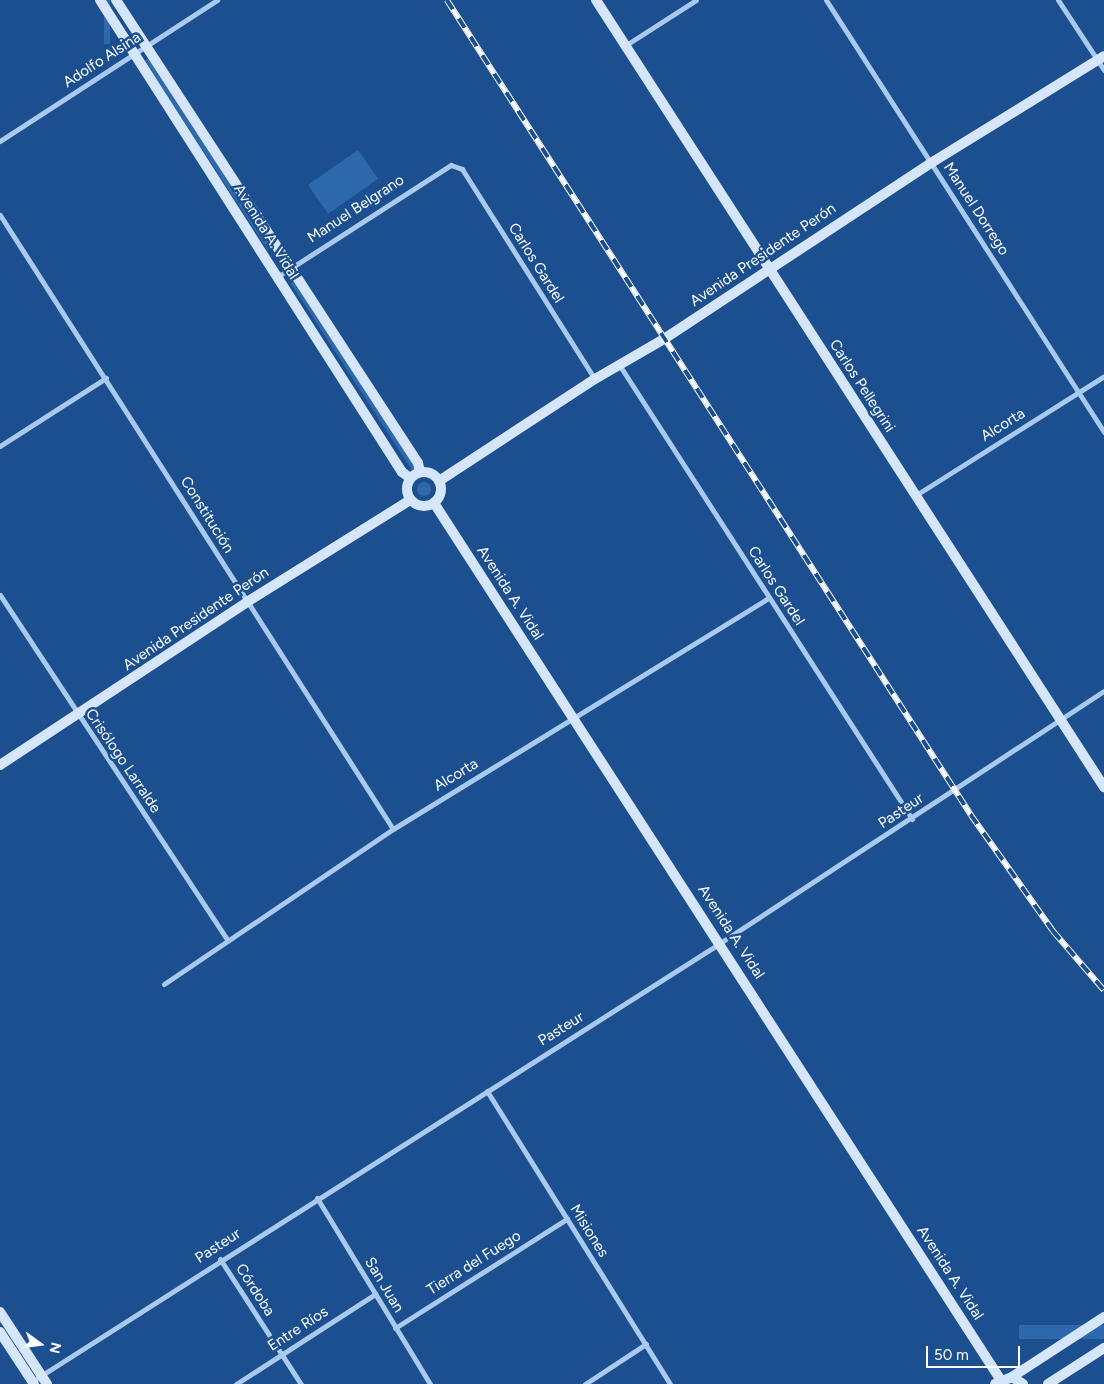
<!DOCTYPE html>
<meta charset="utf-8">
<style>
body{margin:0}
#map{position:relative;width:1104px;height:1384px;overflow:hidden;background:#1b4f8f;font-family:Figtree,sans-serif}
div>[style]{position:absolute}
.green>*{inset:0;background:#2e69ad;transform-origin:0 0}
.round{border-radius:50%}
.street>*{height:5px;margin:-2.5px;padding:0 2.5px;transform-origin:2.5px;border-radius:2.5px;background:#a9c9ee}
.secondary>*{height:10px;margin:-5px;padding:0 5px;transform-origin:5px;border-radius:5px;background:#d6e6fa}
.secondary>.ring{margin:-5px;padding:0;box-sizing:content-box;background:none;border:10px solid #d6e6fa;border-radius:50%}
.rail>*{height:5.5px;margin-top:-2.75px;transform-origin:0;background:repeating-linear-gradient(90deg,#1b4f8f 0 11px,#fff 0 22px);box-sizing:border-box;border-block:1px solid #fff}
span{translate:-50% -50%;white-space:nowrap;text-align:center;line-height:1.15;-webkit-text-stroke:5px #1b4f8f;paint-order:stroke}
.street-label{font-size:15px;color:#fff}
.north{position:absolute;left:15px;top:1319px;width:50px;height:50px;-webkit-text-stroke:4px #1b4f8f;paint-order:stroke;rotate:104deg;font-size:14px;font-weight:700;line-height:20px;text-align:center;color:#fff}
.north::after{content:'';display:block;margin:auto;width:18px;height:22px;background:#fff;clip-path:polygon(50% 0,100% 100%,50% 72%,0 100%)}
.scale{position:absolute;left:926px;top:1346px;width:94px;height:22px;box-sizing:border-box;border:2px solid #fff;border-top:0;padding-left:6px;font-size:15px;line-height:18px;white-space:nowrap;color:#fff;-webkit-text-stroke:4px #1b4f8f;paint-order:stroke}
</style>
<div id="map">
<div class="green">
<div style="left:104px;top:0;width:6px;height:44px"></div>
<div style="left:149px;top:58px;width:226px;height:5px;rotate:57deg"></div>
<div style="left:358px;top:150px;width:35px;height:61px;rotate:55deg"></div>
<div style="left:294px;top:281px;width:224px;height:4px;rotate:57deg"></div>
<div class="round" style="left:417px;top:482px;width:14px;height:14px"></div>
<div style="left:1104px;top:1325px;width:14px;height:85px;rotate:90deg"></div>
</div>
<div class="street">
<div style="left:826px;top:0;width:514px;rotate:57.24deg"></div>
<div style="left:1058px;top:0;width:84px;rotate:56.7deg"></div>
<div style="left:626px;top:45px;width:83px;rotate:-32.7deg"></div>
<div style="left:0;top:141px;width:259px;rotate:-33deg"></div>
<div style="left:0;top:215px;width:729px;rotate:57.38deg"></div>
<div style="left:277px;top:277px;width:207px;rotate:-32.8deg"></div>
<div style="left:451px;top:165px;width:12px;rotate:20deg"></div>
<div style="left:462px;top:169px;width:249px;rotate:57.7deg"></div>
<div style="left:620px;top:366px;width:539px;rotate:57.19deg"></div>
<div style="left:0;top:446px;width:126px;rotate:-32.7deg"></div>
<div style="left:916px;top:495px;width:222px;rotate:-32.3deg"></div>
<div style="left:0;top:595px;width:414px;rotate:56.6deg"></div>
<div style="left:164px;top:984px;width:277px;rotate:-34.1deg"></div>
<div style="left:393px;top:829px;width:440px;rotate:-31.6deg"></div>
<div style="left:487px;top:1091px;width:345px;rotate:58deg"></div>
<div style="left:317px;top:1198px;width:218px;rotate:58.7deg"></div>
<div style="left:220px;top:1259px;width:149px;rotate:57.1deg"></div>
<div style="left:395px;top:1328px;width:204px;rotate:-32.4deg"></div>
<div style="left:31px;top:1382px;width:817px;rotate:-32.5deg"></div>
<div style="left:720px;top:943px;width:459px;rotate:-33.3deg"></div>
<div style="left:236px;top:1384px;width:166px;rotate:-32.9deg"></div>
<div style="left:585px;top:1384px;width:73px;rotate:-33.3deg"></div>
</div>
<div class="secondary">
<div style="left:100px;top:0;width:560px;rotate:57.39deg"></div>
<div style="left:402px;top:472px;width:10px;rotate:37deg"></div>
<div style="left:116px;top:0;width:553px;rotate:56.88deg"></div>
<div style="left:418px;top:463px;width:9px;rotate:77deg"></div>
<div style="left:596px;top:0;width:937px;rotate:57.16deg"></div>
<div class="ring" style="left:407px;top:472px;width:24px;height:24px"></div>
<div style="left:439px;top:481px;width:186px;rotate:-33.2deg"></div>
<div style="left:595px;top:379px;width:80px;rotate:-30.1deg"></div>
<div style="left:664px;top:339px;width:320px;rotate:-33.4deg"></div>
<div style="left:931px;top:163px;width:203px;rotate:-31.7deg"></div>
<div style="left:434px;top:503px;width:1043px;rotate:57.13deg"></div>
<div style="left:0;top:765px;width:296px;rotate:-33.4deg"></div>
<div style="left:247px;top:602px;width:192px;rotate:-32deg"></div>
<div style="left:0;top:1312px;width:86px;rotate:56.9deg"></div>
<div style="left:0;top:1332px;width:62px;rotate:56.8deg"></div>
<div style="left:1012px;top:1377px;width:110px;rotate:-33.1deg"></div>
<div style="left:995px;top:1384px;width:18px;rotate:-22deg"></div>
<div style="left:1012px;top:1377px;width:13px;rotate:32deg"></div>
<div style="left:1048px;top:1384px;width:67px;rotate:-32.7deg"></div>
</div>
<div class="rail">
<div style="left:447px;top:0;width:969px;rotate:57.26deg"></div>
<div style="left:971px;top:815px;width:142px;rotate:54.7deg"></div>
<div style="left:1053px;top:931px;width:78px;rotate:49.2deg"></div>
</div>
<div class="street-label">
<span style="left:102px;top:60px;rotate:-33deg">Adolfo Alsina</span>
<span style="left:356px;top:209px;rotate:-33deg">Manuel Belgrano</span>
<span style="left:976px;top:209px;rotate:57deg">Manuel Dorrego</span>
<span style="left:266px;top:232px;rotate:58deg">Avenida A. Vidal</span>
<span style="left:763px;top:255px;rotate:-34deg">Avenida Presidente Perón</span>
<span style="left:536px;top:263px;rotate:58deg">Carlos Gardel</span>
<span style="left:862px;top:386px;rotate:57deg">Carlos Pellegrini</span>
<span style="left:1003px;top:425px;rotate:-32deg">Alcorta</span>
<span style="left:207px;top:515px;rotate:58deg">Constitución</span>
<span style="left:776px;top:586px;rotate:57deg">Carlos Gardel</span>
<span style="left:510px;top:593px;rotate:57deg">Avenida A. Vidal</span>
<span style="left:196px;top:619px;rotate:-34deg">Avenida Presidente Perón</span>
<span style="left:123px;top:761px;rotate:56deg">Crisólogo Larralde</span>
<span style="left:456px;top:775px;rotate:-31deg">Alcorta</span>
<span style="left:901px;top:811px;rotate:-34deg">Pasteur</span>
<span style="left:731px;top:932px;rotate:57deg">Avenida A. Vidal</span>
<span style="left:561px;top:1029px;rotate:-32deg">Pasteur</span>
<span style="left:589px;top:1231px;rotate:58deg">Misiones</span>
<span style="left:218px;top:1246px;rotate:-33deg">Pasteur</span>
<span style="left:474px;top:1263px;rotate:-32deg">Tierra del Fuego</span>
<span style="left:950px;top:1273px;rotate:57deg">Avenida A. Vidal</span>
<span style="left:384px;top:1285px;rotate:59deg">San Juan</span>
<span style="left:255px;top:1290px;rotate:57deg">Córdoba</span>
<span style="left:298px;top:1329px;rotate:-33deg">Entre Ríos</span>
</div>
<div class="north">N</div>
<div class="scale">50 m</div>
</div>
